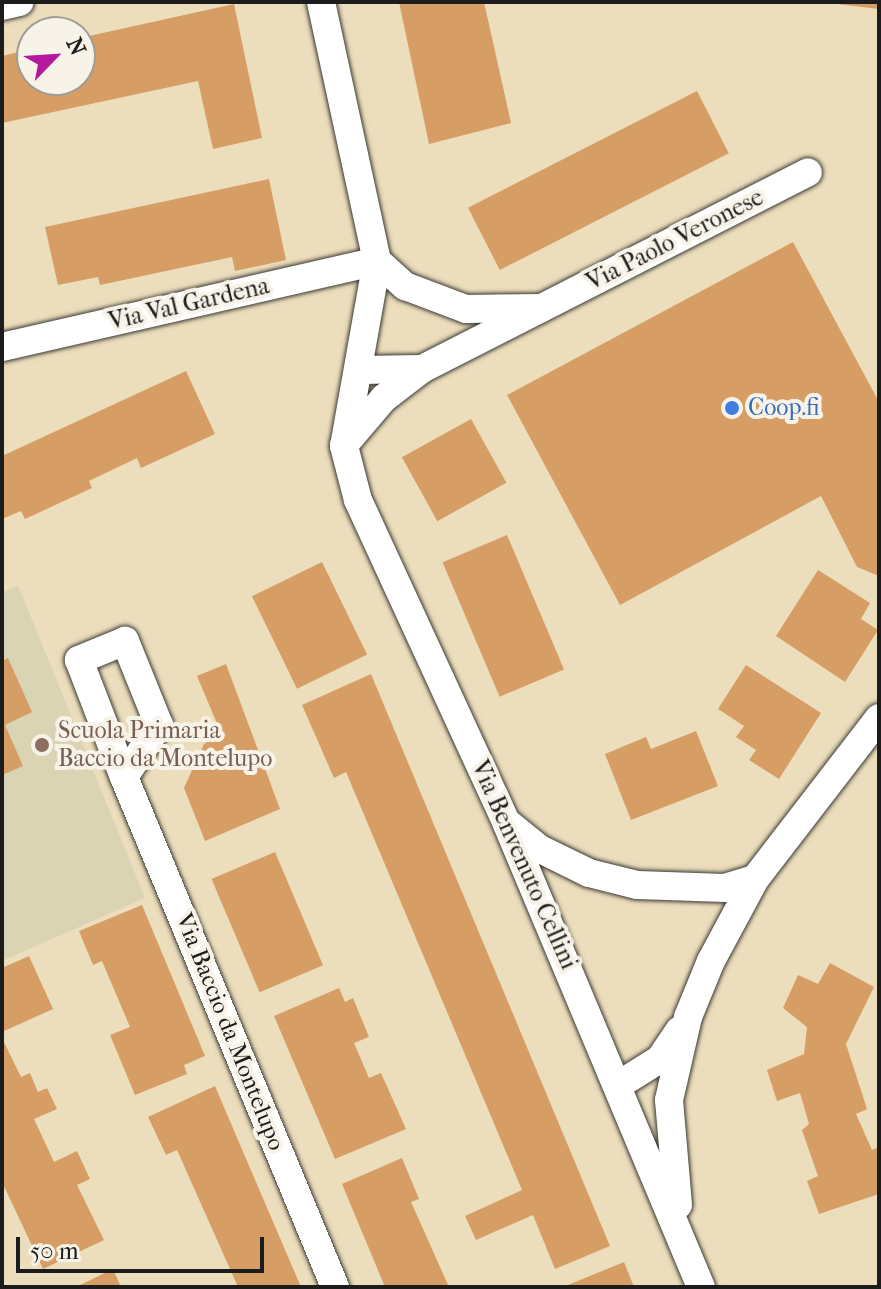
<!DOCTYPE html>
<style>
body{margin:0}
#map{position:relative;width:881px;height:1289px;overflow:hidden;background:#ecdebc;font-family:"IM FELL French Canon",serif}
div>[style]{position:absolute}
.built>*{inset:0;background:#dad4b4}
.building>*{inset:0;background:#d69e64;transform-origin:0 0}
.roads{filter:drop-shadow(0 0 2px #3b3934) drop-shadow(0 0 2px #3b3934)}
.street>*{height:28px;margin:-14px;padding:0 14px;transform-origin:14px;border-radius:14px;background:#fff}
.dots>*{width:22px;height:22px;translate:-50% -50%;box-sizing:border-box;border:4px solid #f7f3e8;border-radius:50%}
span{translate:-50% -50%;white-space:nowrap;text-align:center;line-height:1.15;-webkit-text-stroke:8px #f7f3e8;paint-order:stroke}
.street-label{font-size:24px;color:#1c1c1c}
.shop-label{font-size:24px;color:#366cbe}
.left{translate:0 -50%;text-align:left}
.education-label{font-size:24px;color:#785e54}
.frame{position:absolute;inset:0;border:4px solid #1c1c1c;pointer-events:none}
.north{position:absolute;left:16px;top:16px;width:80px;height:80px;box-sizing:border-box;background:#f7f3e8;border:2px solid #9f9d96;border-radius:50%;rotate:65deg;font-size:22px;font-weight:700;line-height:32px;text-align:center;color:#1c1c1c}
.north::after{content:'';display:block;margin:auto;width:28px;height:36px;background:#b5179e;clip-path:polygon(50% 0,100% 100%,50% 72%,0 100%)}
.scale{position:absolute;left:16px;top:1237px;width:248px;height:36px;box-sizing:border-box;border:4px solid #1c1c1c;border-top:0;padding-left:10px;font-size:24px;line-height:28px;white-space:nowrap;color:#1c1c1c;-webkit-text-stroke:6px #f7f3e8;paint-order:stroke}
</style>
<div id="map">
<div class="built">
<div style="clip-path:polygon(18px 585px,145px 898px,2px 961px,2px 593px)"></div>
</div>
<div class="building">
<div style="clip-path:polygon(399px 2px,484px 2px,511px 123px,429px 144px)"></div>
<div style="clip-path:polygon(879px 2px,879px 9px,837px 4px,837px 2px)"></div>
<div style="clip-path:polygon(234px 4px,262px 138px,213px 149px,198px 81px,2px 123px,2px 56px,32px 49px,32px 80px,80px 80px,80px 38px)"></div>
<div style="left:697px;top:91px;width:70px;height:257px;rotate:63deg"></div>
<div style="clip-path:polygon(269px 179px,286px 260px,235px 271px,232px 257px,100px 285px,98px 277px,58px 285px,45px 227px)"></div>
<div style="clip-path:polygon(793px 242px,879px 402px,879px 576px,857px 567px,821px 496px,620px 605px,507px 395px)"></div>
<div style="clip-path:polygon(186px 371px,215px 434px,141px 468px,137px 458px,89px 481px,92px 488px,25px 519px,21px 511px,2px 519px,2px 456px)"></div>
<div style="left:471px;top:419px;width:73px;height:79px;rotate:61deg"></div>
<div style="left:507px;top:535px;width:146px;height:70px;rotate:67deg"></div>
<div style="left:322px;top:562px;width:103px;height:78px;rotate:64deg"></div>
<div style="clip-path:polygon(818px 570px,870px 603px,861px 619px,878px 630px,845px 682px,776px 636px)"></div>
<div style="clip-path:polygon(8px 658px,32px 712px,5px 725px,23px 766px,2px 775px,2px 661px)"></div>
<div style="clip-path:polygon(226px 664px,280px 809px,205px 841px,184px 788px,204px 744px,221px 733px,197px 676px)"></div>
<div style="clip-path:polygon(746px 665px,821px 713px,779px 779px,749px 760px,756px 750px,736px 737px,744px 726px,718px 709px)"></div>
<div style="clip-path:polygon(371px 674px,610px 1246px,555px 1269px,533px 1215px,476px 1240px,465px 1216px,522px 1190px,346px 772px,334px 778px,302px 705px)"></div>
<div style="clip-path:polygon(696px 731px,718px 786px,631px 820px,605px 754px,646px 737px,651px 749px)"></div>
<div style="left:275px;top:852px;width:123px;height:69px;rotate:67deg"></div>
<div style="clip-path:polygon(142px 905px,205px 1056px,184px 1065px,187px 1074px,135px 1095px,110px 1035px,130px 1027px,102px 961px,93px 965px,79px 931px)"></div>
<div style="clip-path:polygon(29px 956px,53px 1009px,2px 1032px,2px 968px)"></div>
<div style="clip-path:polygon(830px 963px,874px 987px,846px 1044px,867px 1109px,856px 1114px,872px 1150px,879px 1147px,879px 1194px,819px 1214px,807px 1181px,818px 1176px,802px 1130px,809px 1124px,800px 1093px,777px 1101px,767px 1070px,804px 1054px,807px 1027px,783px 1008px,798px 975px,818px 984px)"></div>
<div style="clip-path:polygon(339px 988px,345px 1002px,353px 998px,369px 1037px,354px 1043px,369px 1078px,381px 1073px,406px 1129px,335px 1159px,274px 1016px)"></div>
<div style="clip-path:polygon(2px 1038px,21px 1077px,30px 1073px,38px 1092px,47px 1088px,57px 1109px,34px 1119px,54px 1162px,77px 1151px,90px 1179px,77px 1185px,104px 1240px,43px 1269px,2px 1182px)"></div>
<div style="clip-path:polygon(215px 1086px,241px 1147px,301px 1287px,238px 1287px,177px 1150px,166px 1155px,148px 1117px)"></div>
<div style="clip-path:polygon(402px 1158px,419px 1199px,411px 1202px,449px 1287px,385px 1287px,342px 1184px)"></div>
<div style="clip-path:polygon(624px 1262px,634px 1287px,563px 1287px)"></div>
<div style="clip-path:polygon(113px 1269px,121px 1287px,76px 1287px)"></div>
</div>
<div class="roads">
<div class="street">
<div style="left:321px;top:2px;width:265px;rotate:77.8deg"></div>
<div style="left:377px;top:261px;width:188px;rotate:100.1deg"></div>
<div style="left:344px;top:446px;width:56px;rotate:75.5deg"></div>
<div style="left:358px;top:500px;width:354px;rotate:65.3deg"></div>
<div style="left:506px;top:822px;width:504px;rotate:67.25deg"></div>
<div style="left:2px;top:6px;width:18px;rotate:-13deg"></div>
<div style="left:2px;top:347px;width:385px;rotate:-12.9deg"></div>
<div style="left:377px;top:261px;width:38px;rotate:42deg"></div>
<div style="left:405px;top:286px;width:65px;rotate:20.7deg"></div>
<div style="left:466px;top:309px;width:75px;rotate:-0.8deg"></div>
<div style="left:358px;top:370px;width:64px;rotate:-0.9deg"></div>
<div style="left:344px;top:445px;width:62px;rotate:-49.6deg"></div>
<div style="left:384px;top:398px;width:48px;rotate:-37.3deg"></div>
<div style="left:422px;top:369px;width:433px;rotate:-27deg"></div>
<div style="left:124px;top:777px;width:63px;rotate:-56.1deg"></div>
<div style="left:159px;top:725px;width:91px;rotate:-112deg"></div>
<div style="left:125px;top:641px;width:50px;rotate:157.6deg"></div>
<div style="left:79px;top:660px;width:125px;rotate:69deg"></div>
<div style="left:124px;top:777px;width:552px;rotate:67.52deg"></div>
<div style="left:510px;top:825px;width:36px;rotate:39deg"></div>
<div style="left:538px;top:848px;width:57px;rotate:26.1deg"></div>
<div style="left:589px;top:873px;width:49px;rotate:14deg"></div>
<div style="left:637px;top:885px;width:88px;rotate:2deg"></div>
<div style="left:725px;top:888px;width:31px;rotate:-17deg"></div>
<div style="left:620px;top:1084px;width:47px;rotate:-32deg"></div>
<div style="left:660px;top:1059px;width:34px;rotate:-56deg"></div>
<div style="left:678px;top:1205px;width:105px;rotate:-94.9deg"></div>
<div style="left:669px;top:1100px;width:85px;rotate:-77.1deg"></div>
<div style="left:688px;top:1017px;width:61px;rotate:-67.7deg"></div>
<div style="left:711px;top:961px;width:93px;rotate:-61.8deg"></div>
<div style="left:755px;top:879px;width:203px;rotate:-52.4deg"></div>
</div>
</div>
<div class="dots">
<div style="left:732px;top:408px;background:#3f7fe0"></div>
<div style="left:42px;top:745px;background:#8d6e63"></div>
</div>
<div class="street-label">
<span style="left:675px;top:240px;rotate:-27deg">Via Paolo Veronese</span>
<span style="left:189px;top:304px;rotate:-13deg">Via Val Gardena</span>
<span style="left:524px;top:865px;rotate:66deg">Via Benvenuto Cellini</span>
<span style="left:230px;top:1032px;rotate:68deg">Via Baccio da Montelupo</span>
</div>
<div class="shop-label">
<span class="left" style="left:748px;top:408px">Coop.fi</span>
</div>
<div class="education-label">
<span class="left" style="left:58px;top:745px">Scuola Primaria<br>Baccio da Montelupo</span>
</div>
<div class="frame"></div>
<div class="north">N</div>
<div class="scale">50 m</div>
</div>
